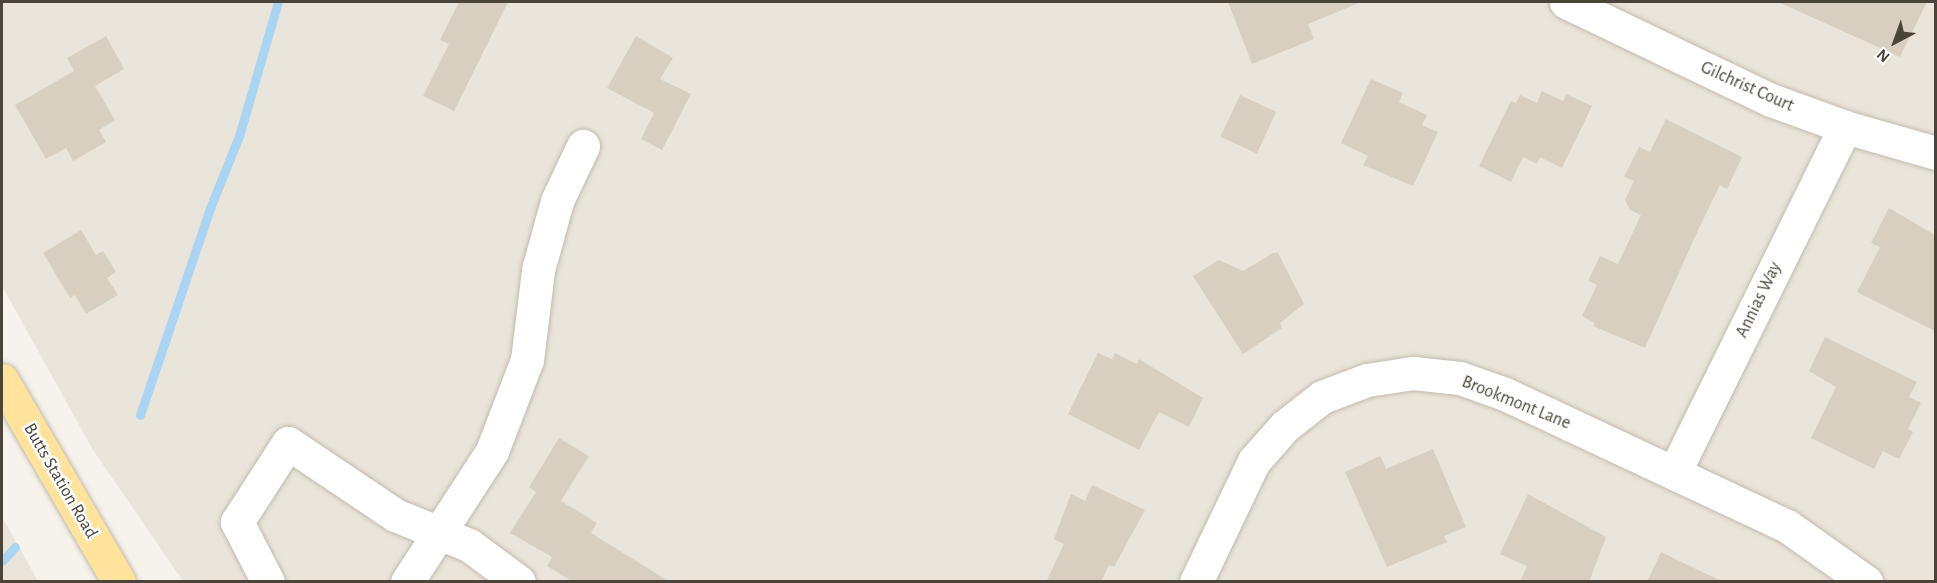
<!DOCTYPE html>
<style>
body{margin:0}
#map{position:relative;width:1937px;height:583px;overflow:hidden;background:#f6f3ec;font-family:"Alegreya Sans",sans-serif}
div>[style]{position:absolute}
.residential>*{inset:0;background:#eae5da}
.stream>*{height:9px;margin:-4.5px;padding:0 4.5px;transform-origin:4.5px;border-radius:4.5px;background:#a9d4f2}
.building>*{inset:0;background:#d8cfc1;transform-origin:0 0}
.roads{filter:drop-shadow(0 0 2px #c2bbae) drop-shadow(0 0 2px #c2bbae)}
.minor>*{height:33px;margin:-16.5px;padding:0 16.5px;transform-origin:16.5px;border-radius:16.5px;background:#fff}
.major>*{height:33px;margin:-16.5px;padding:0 16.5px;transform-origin:16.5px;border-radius:16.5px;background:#ffe39c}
span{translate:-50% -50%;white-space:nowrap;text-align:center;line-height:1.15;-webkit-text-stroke:5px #fff;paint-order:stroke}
.street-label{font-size:18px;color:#4b4439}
.frame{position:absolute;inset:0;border:3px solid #4b4439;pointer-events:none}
.north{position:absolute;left:1865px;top:12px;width:60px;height:60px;-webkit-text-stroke:4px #fff;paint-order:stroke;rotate:221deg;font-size:16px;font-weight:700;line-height:24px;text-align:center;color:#4b4439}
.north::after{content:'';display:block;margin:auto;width:21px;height:27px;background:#4b4439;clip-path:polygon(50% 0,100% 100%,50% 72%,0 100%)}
</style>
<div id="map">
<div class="residential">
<div style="clip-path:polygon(2px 2px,1935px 2px,1935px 581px,183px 581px,93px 450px,2px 286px)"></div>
<div style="clip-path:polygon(2px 517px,38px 581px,2px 581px)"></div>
</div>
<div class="stream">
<div style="left:140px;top:415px;width:219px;rotate:-71.3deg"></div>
<div style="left:210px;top:208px;width:78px;rotate:-68.1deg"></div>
<div style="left:239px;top:136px;width:140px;rotate:-73.8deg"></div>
<div style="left:2px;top:561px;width:19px;rotate:-47deg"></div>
</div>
<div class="building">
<div style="clip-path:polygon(459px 2px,508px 2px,454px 111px,423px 96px,449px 44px,440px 40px)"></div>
<div style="clip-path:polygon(1228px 2px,1361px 2px,1308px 24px,1314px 39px,1252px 64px)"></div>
<div style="clip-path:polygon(1778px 2px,1927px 2px,1900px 57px)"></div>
<div style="clip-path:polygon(106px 36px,124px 69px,95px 86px,115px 120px,99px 130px,106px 142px,73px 161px,66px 148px,46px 159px,15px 105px,74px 71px,67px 58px)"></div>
<div style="clip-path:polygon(636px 36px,673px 58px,660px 79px,691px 94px,662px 150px,641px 139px,654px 113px,607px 88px)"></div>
<div style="clip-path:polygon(1371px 79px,1403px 93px,1399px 102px,1427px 115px,1422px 125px,1438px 132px,1413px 186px,1363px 165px,1368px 156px,1341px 143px)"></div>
<div style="clip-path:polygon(1542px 91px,1563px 101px,1566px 94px,1592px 106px,1562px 168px,1540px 157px,1537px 164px,1523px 157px,1511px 182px,1479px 166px,1511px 101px,1516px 103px,1520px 95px,1537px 103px)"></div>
<div style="left:1240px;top:95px;width:40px;height:46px;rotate:25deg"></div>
<div style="clip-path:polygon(1666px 119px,1742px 157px,1727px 189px,1720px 185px,1699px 228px,1645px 348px,1593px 326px,1595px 323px,1582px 316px,1597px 285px,1588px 281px,1600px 256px,1618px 264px,1641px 215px,1630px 210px,1625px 200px,1634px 181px,1624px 177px,1639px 147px,1650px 152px)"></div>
<div style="clip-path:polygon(1889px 208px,1935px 235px,1935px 331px,1857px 292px,1880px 247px,1871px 243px)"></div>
<div style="clip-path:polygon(81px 230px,96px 255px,103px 251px,116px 272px,107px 278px,118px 295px,86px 314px,75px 295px,70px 298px,43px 253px)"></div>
<div style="clip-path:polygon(1273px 253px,1278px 253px,1304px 304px,1280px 323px,1282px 328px,1243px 354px,1193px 276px,1219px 260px,1243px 271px)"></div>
<div style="clip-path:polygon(1825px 337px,1917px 382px,1909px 397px,1921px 403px,1908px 429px,1913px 432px,1899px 459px,1883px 451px,1874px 469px,1811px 438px,1836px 387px,1809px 371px)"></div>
<div style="clip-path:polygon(1098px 353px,1112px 359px,1115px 353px,1137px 364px,1139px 359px,1203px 398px,1189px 427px,1159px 412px,1139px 450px,1068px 414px)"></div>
<div style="clip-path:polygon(559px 438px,589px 456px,561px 501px,597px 523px,591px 533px,670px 582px,573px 582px,547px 566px,552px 557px,510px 533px,536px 492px,529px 487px)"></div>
<div style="clip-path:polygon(1433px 449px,1466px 527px,1444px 536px,1447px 542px,1387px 567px,1345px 472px,1380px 456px,1386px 469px)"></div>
<div style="clip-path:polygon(1092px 485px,1145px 510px,1114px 567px,1109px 565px,1101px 582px,1046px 582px,1064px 544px,1054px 539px,1071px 494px,1085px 501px)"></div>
<div style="clip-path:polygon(1528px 494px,1606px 537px,1589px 582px,1520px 582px,1527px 566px,1500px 554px)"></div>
<div style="clip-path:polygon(1661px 552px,1723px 582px,1647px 582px)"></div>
</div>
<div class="roads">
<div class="minor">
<div style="left:1566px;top:2px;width:227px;rotate:25.6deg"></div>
<div style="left:1771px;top:100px;width:79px;rotate:20deg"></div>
<div style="left:1845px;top:127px;width:95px;rotate:15.9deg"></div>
<div style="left:1674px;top:473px;width:386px;rotate:-63.7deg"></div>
<div style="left:268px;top:582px;width:68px;rotate:-117.3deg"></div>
<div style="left:237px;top:522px;width:94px;rotate:-57.2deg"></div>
<div style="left:288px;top:443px;width:129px;rotate:33.9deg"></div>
<div style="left:395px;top:515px;width:80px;rotate:22.1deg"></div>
<div style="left:469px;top:545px;width:62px;rotate:36.5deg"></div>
<div style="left:407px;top:582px;width:156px;rotate:-57deg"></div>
<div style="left:492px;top:451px;width:97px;rotate:-69deg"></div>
<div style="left:527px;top:360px;width:91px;rotate:-83deg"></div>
<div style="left:538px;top:270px;width:72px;rotate:-74.6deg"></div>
<div style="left:557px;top:201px;width:61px;rotate:-64.7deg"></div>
<div style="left:1196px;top:582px;width:134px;rotate:-64.4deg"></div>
<div style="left:1254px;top:461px;width:47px;rotate:-48.5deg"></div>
<div style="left:1285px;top:426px;width:47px;rotate:-38.1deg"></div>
<div style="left:1322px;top:397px;width:48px;rotate:-20.7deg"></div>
<div style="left:1367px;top:380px;width:47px;rotate:-8.7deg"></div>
<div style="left:1413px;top:373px;width:47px;rotate:6.1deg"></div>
<div style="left:1460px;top:378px;width:48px;rotate:19.6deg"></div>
<div style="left:1505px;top:394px;width:311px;rotate:25.1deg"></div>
<div style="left:1787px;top:526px;width:97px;rotate:35.3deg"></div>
</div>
<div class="major">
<div style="left:2px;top:380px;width:233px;rotate:59.9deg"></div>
</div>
</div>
<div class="street-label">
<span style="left:1747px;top:87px;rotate:24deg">Gilchrist Court</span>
<span style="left:1759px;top:300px;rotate:-64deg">Annias Way</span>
<span style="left:1516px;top:403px;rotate:22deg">Brookmont Lane</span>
<span style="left:60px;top:481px;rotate:60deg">Butts Station Road</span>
</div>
<div class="frame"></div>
<div class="north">N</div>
</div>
